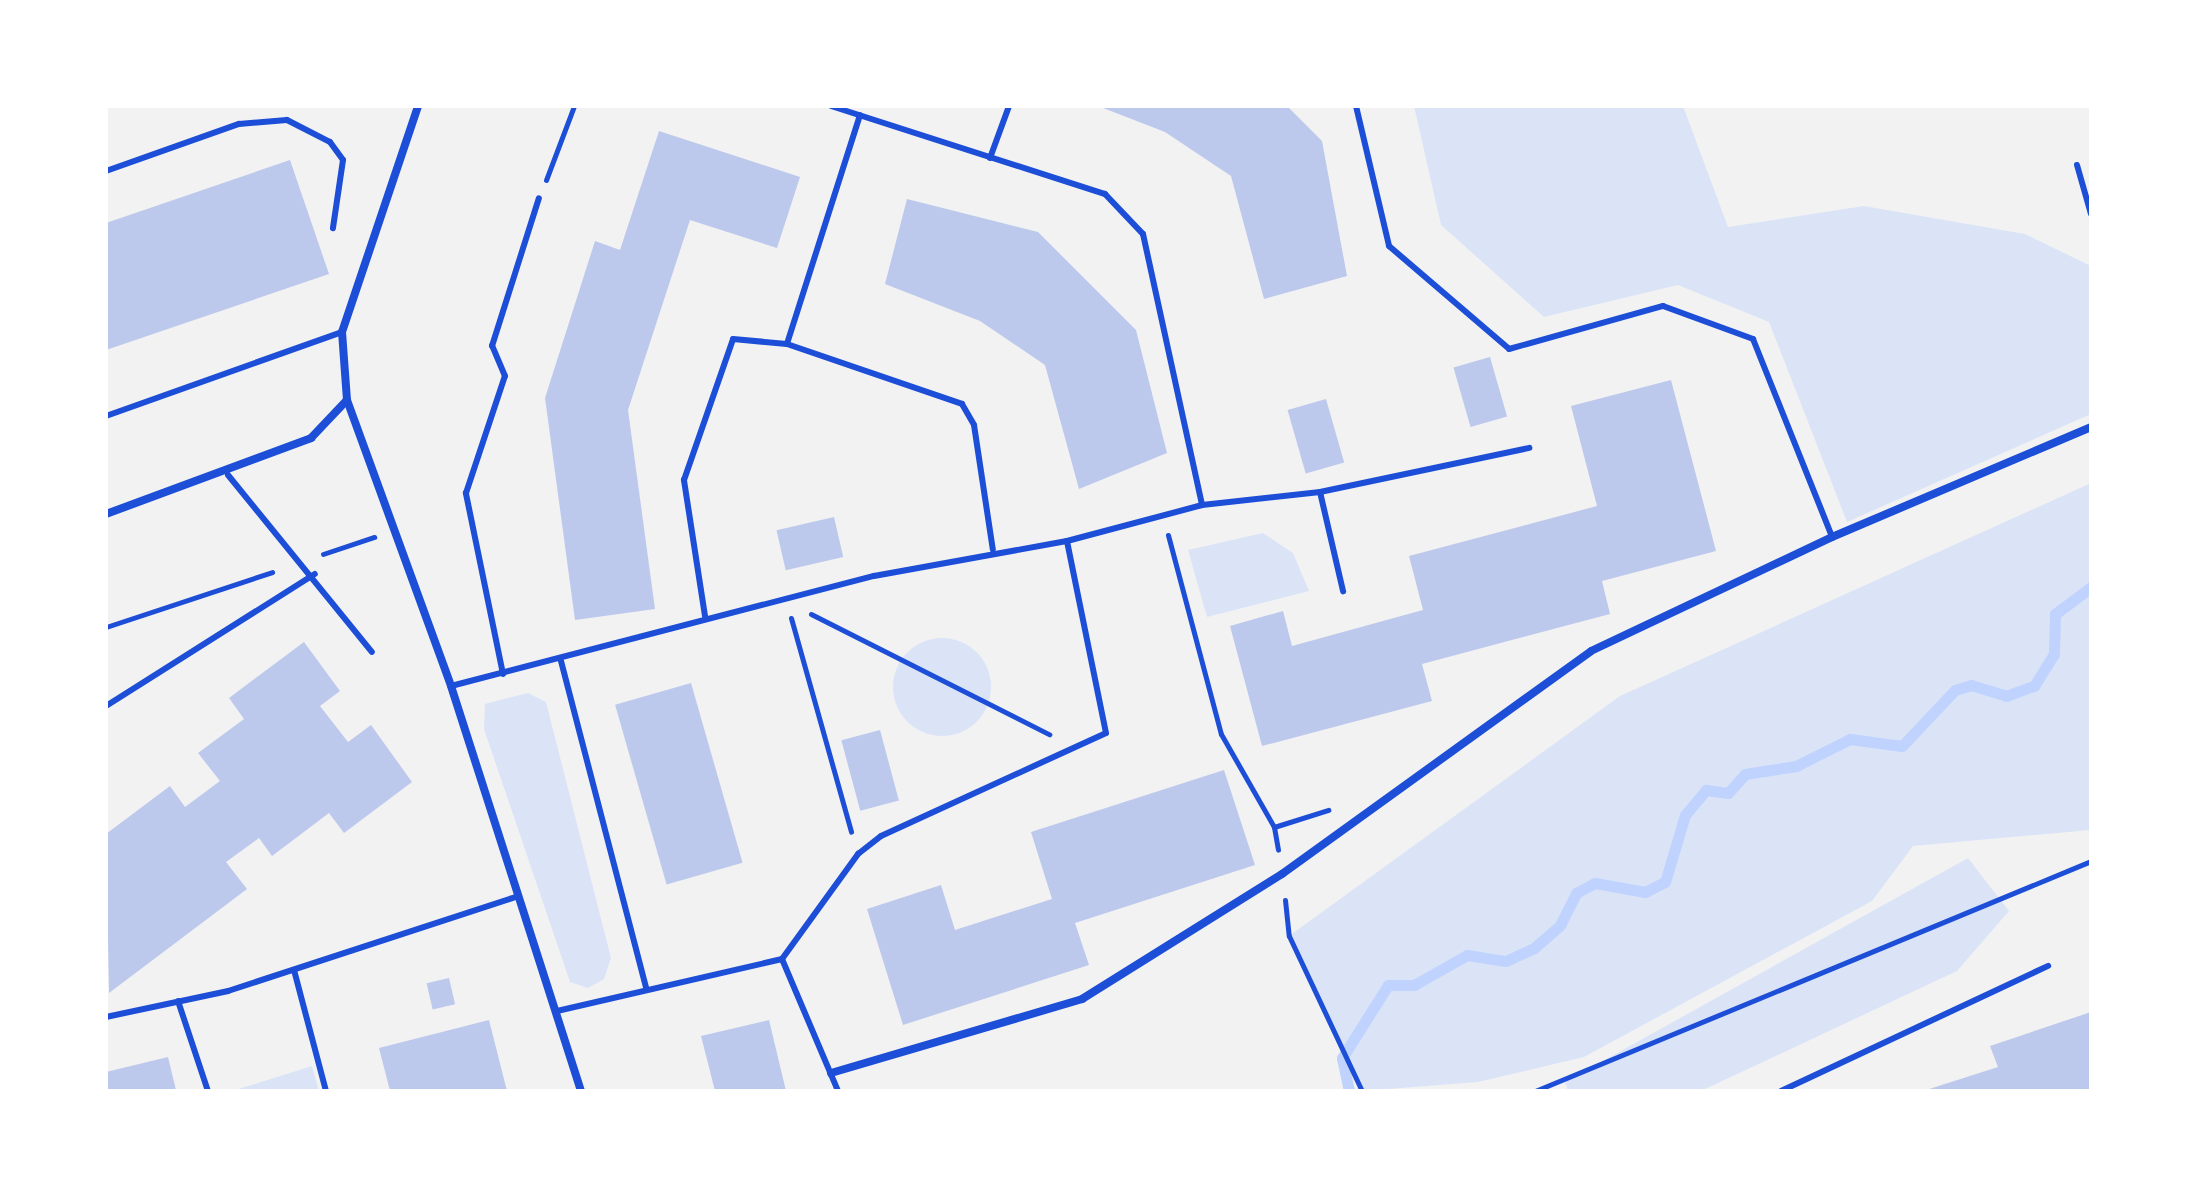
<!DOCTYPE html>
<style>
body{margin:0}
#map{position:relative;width:2197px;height:1197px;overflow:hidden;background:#f2f2f2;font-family:"PT Sans Narrow",sans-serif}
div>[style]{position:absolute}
.green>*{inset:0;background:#dbe4f7}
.round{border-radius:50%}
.stream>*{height:11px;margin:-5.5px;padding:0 5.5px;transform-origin:5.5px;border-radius:5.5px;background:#bfd3fe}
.building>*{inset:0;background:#bdc9ec;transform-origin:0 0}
.path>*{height:5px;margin:-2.5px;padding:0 2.5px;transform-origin:2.5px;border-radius:2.5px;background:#1d4ed8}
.service>*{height:6px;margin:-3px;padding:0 3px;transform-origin:3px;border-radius:3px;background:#1d4ed8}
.minor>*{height:8px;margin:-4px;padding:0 4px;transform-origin:4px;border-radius:4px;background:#1d4ed8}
span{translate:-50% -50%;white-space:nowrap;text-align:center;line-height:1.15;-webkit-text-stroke:6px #fff;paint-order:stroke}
.frame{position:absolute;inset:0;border:108px solid #fff;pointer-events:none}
</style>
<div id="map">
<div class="green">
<div style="clip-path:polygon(1414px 106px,1683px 106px,1728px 227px,1864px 206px,2025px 234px,2091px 266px,2091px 414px,1847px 522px,1769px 322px,1678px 285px,1544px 317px,1441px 225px)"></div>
<div style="clip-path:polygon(2091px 483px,2091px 830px,1913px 846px,1872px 901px,1584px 1057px,1478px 1082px,1362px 1091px,1289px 936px,1620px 696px)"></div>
<div style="clip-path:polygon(1263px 533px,1293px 553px,1309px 591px,1207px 617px,1188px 550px)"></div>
<div class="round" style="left:893px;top:638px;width:98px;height:98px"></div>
<div style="clip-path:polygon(528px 693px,546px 702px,611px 958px,604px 979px,588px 988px,570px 982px,484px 729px,485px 704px)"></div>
<div style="clip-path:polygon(1968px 858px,2009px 911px,1957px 971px,1701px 1091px,1568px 1091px,1565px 1082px)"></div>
<div style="clip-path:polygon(312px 1066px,319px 1091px,232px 1091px)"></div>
</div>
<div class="stream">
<div style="left:1349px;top:1091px;width:34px;rotate:-102deg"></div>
<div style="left:1342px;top:1058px;width:86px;rotate:-57.8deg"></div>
<div style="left:1388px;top:985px;width:26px"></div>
<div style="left:1414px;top:985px;width:61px;rotate:-29.5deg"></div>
<div style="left:1467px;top:955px;width:39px;rotate:9deg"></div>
<div style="left:1506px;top:961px;width:31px;rotate:-25deg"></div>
<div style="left:1534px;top:948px;width:35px;rotate:-41deg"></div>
<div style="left:1560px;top:925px;width:36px;rotate:-63deg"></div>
<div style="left:1576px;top:893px;width:21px;rotate:-28deg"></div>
<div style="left:1595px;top:883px;width:51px;rotate:10.2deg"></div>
<div style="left:1645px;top:892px;width:22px;rotate:-27deg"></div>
<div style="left:1665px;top:882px;width:70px;rotate:-73.4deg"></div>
<div style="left:1685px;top:815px;width:33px;rotate:-50deg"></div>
<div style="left:1706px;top:790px;width:22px;rotate:8deg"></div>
<div style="left:1728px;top:793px;width:25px;rotate:-48deg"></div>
<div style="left:1745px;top:774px;width:52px;rotate:-8.9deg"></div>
<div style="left:1796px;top:766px;width:60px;rotate:-26.6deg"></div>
<div style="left:1850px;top:739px;width:52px;rotate:7.7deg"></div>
<div style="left:1902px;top:746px;width:77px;rotate:-46.6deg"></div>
<div style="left:1955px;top:690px;width:17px;rotate:-17deg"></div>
<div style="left:1971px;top:685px;width:37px;rotate:17deg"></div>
<div style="left:2006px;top:696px;width:30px;rotate:-20deg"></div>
<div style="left:2034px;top:686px;width:38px;rotate:-58deg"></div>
<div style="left:2054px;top:654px;width:40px;rotate:-88.6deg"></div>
<div style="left:2055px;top:614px;width:45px;rotate:-36.9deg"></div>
</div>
<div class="building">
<div style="clip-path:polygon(1098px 106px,1287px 106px,1322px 141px,1347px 276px,1264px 299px,1231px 176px,1165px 132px)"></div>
<div style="clip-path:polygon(659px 131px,800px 177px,777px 248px,690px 220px,628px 410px,655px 609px,575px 620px,545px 398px,595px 241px,620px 250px)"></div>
<div style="clip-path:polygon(290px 160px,329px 274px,106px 350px,106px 223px)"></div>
<div style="clip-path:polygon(907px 199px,1038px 232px,1136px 330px,1167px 453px,1079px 489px,1045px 365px,980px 321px,885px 284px)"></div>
<div style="left:1490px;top:357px;width:62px;height:38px;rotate:74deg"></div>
<div style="clip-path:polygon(1671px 380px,1716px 551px,1602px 581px,1610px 614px,1422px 664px,1432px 701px,1262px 746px,1230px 626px,1283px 611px,1292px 646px,1423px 610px,1409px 556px,1597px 506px,1571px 406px)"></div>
<div style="left:1326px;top:399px;width:66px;height:40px;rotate:74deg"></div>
<div style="left:834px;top:517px;width:41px;height:59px;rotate:77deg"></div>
<div style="clip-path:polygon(304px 642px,340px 691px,320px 706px,348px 742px,371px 725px,412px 782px,344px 833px,329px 813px,272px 856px,259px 838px,226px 862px,247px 889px,109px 993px,106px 834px,170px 786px,185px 807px,220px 781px,198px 753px,244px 719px,229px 698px)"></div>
<div style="left:691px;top:683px;width:187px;height:79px;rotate:74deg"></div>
<div style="left:880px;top:730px;width:73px;height:40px;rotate:75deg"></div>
<div style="clip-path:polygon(1224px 770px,1255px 865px,1075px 923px,1089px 965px,903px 1025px,867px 909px,941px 885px,955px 930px,1052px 899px,1031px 832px)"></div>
<div style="left:449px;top:978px;width:27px;height:23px;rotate:77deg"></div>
<div style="clip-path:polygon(2091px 1012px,2091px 1091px,1923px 1091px,1998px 1067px,1990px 1046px)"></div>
<div style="clip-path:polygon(489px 1020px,507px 1091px,390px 1091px,379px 1048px)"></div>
<div style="clip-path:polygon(769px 1020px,786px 1091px,715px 1091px,701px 1036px)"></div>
<div style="clip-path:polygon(168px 1057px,176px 1090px,108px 1091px,106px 1072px)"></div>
</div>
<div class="path">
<div style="left:546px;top:180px;width:79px;rotate:-69.3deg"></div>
<div style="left:1168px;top:535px;width:206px;rotate:75.1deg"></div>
<div style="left:1221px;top:734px;width:107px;rotate:60.3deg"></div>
<div style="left:1274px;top:827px;width:57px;rotate:-17.5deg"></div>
<div style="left:323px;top:554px;width:54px;rotate:-18.4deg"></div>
<div style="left:811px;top:614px;width:267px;rotate:26.8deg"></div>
<div style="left:791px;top:618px;width:222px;rotate:74.3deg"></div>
<div style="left:106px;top:627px;width:175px;rotate:-18.3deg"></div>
<div style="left:1274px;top:827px;width:23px;rotate:80deg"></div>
<div style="left:1285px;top:900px;width:36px;rotate:84deg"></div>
<div style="left:1289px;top:936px;width:171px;rotate:64.8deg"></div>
<div style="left:1535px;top:1091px;width:602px;rotate:-22.47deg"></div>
</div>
<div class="service">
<div style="left:831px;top:106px;width:288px;rotate:17.8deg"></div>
<div style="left:1105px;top:194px;width:55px;rotate:46.5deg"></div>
<div style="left:1143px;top:234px;width:277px;rotate:77.7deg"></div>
<div style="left:1356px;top:106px;width:144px;rotate:76.7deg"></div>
<div style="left:1389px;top:246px;width:158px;rotate:40.6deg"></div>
<div style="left:1509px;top:349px;width:160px;rotate:-15.6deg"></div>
<div style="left:1663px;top:306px;width:96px;rotate:20.1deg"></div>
<div style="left:1753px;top:339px;width:213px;rotate:68.2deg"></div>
<div style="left:860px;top:115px;width:240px;rotate:107.7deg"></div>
<div style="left:787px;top:344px;width:185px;rotate:18.9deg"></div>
<div style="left:962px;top:404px;width:24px;rotate:60deg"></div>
<div style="left:974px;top:425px;width:126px;rotate:81.4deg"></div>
<div style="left:990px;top:158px;width:55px;rotate:-69.9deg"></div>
<div style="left:2077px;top:165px;width:51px;rotate:74.1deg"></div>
<div style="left:106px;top:171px;width:141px;rotate:-19.5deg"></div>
<div style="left:239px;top:124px;width:48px;rotate:-4.8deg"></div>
<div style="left:287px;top:120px;width:48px;rotate:27.1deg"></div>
<div style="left:330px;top:142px;width:22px;rotate:54deg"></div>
<div style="left:343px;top:160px;width:69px;rotate:98.4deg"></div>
<div style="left:106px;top:416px;width:251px;rotate:-19.6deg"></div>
<div style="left:228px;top:475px;width:228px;rotate:50.9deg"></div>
<div style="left:1320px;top:492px;width:102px;rotate:76.9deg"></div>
<div style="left:705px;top:616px;width:138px;rotate:-98.8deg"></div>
<div style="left:684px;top:480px;width:149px;rotate:-70.8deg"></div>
<div style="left:733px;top:339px;width:54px;rotate:5.3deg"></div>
<div style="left:561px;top:661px;width:340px;rotate:75.4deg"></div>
<div style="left:503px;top:674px;width:185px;rotate:-101.6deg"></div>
<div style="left:466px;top:493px;width:123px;rotate:-71.6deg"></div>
<div style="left:505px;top:376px;width:33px;rotate:-113deg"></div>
<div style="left:492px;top:346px;width:155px;rotate:-72.4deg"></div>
<div style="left:451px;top:686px;width:437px;rotate:-14.6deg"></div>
<div style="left:874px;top:576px;width:196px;rotate:-10.3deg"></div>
<div style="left:106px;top:706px;width:247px;rotate:-32.3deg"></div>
<div style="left:782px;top:959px;width:143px;rotate:67deg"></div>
<div style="left:294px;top:970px;width:125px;rotate:75.2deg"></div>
<div style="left:178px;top:1001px;width:95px;rotate:71.6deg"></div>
<div style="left:557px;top:1011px;width:231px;rotate:-13deg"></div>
<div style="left:782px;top:959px;width:130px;rotate:-54.1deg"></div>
<div style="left:858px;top:854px;width:29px;rotate:-38deg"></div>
<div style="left:881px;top:836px;width:247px;rotate:-24.6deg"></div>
<div style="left:1106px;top:733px;width:196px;rotate:-101.5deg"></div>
<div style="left:1067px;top:541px;width:140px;rotate:-14.9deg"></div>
<div style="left:1202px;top:505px;width:119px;rotate:-6.3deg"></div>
<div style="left:1320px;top:492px;width:214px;rotate:-11.9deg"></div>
<div style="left:106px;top:1017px;width:125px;rotate:-12deg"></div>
<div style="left:228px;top:991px;width:305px;rotate:-18.1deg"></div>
<div style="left:1781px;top:1091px;width:295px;rotate:-25.1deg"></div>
</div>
<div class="minor">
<div style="left:347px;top:400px;width:304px;rotate:70deg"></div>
<div style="left:451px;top:686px;width:425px;rotate:72.2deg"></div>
<div style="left:106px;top:514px;width:219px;rotate:-20.3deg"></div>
<div style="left:311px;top:438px;width:52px;rotate:-46.5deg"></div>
<div style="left:347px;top:400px;width:68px;rotate:-94.2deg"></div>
<div style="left:342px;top:332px;width:238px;rotate:-71.4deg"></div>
<div style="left:831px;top:1073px;width:262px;rotate:-16.4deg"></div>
<div style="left:1082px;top:999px;width:236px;rotate:-32deg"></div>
<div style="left:1282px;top:874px;width:381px;rotate:-35.8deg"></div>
<div style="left:1591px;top:651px;width:267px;rotate:-25.3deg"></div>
<div style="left:1832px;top:537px;width:281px;rotate:-23deg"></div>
</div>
<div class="frame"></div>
</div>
